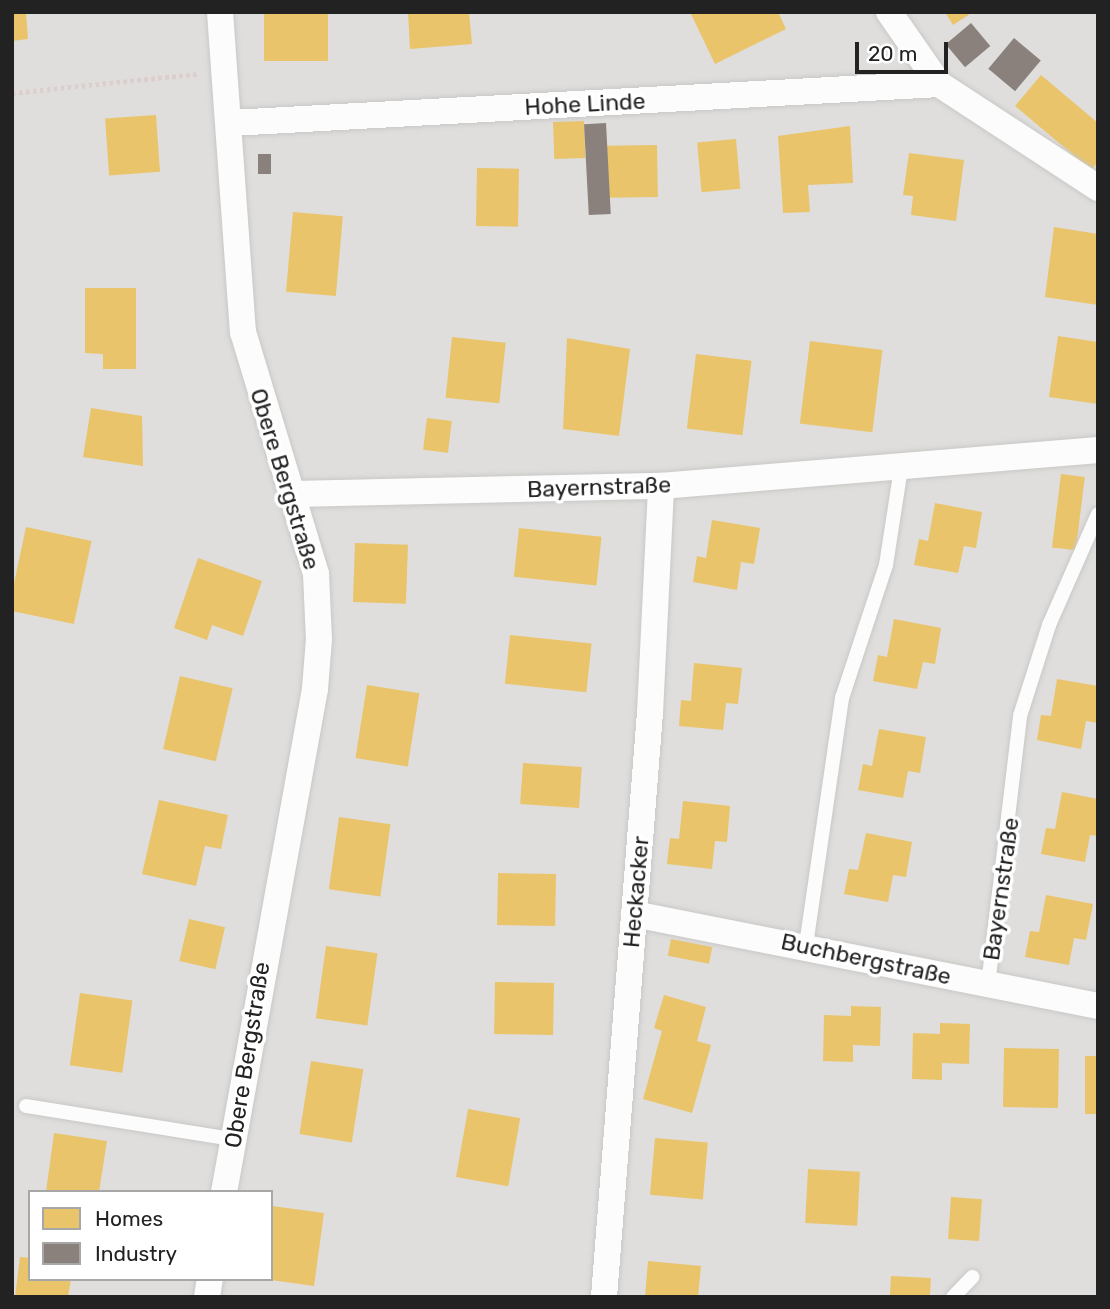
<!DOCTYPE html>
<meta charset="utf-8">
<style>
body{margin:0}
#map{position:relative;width:1110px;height:1309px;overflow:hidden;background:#f0eeeb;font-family:Rubik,sans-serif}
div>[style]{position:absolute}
.residential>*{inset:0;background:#dfdedc}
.homes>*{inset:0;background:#e9c46a;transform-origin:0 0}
.industry>*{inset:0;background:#8a817c;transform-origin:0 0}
.path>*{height:4.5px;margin-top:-2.25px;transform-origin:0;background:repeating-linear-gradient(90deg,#dccecd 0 3.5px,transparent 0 7px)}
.roads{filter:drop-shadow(0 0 2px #c9c8c7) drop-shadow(0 0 2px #c9c8c7)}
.service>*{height:14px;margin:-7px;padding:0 7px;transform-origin:7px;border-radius:7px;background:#fdfcfc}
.minor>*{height:26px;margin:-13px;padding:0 13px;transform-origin:13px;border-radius:13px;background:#fdfcfc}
span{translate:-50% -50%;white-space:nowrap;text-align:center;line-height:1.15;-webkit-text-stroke:7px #fff;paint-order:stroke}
.street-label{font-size:23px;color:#222}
.frame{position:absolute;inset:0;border:14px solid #222;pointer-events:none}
.legend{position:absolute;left:28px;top:1190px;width:245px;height:91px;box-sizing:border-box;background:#fff;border:2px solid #a7a7a7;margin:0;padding:9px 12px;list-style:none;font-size:21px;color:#222}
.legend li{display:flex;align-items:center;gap:14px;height:35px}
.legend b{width:35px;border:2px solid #a7a7a7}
.scale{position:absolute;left:855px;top:42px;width:93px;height:32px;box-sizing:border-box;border:4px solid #222;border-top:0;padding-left:9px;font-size:21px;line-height:24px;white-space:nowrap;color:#222;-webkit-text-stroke:5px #fff;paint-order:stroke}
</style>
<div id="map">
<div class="residential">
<div style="clip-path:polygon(evenodd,12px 12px,1098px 12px,1098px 1297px,12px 1297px,12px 12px,30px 1192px,271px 1192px,271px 1279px,30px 1279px,30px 1192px)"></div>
</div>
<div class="homes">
<div style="clip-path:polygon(12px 12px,26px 12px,28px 39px,12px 41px)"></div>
<div style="left:264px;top:12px;width:64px;height:49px"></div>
<div style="clip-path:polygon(408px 12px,469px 12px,472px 44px,410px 49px)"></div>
<div style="clip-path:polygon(690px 12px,778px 12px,786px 29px,715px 64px)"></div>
<div style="clip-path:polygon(945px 12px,973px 12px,953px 25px)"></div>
<div style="clip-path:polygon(1041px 75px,1098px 123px,1098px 162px,1091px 170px,1015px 106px)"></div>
<div style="left:156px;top:115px;width:57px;height:51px;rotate:86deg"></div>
<div style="left:584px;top:121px;width:37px;height:31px;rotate:88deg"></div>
<div style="clip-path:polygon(850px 126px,853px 183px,808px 185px,810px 212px,783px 213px,778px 136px)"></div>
<div style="left:736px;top:139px;width:50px;height:39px;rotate:85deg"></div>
<div style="left:657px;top:145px;width:52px;height:50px;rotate:89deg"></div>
<div style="clip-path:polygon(909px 153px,964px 160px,956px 221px,911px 215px,913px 196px,903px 195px)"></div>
<div style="left:477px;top:168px;width:42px;height:58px;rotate:1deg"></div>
<div style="left:293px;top:212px;width:50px;height:80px;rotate:5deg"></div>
<div style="clip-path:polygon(1054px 227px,1098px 234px,1098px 305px,1045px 297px)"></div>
<div style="clip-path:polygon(85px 288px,136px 288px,136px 369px,103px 369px,103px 354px,85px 353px)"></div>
<div style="clip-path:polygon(1058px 336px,1098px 342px,1098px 404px,1049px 397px)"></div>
<div style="left:452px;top:337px;width:54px;height:61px;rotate:6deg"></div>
<div style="clip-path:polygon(567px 338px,630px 349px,619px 436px,563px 429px)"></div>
<div style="left:810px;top:341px;width:73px;height:83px;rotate:7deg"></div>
<div style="left:696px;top:354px;width:56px;height:75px;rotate:7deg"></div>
<div style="clip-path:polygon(91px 408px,142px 416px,143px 466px,83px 457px)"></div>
<div style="left:427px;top:418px;width:25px;height:32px;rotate:7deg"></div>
<div style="left:1061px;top:474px;width:24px;height:74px;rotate:7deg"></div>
<div style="clip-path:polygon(935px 503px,982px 512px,976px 548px,964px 546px,958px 573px,914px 565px,919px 539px,928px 541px)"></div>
<div style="clip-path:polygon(712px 520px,760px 528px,754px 564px,741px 562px,737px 590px,693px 582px,697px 556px,706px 558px)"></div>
<div style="left:26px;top:527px;width:67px;height:85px;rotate:12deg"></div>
<div style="left:519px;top:528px;width:83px;height:49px;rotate:6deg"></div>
<div style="left:355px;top:543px;width:53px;height:59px;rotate:2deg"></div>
<div style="clip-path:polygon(198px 558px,262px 581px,243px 636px,212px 625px,207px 640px,174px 628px)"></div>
<div style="clip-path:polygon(894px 619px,941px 628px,935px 664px,923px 662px,917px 689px,873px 681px,878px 655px,887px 657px)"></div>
<div style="left:510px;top:635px;width:82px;height:49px;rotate:6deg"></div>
<div style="clip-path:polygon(694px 663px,742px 668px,738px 704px,726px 703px,723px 730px,679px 726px,681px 700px,691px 701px)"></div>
<div style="left:180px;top:676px;width:54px;height:75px;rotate:13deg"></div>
<div style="clip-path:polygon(1057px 679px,1098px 686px,1098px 723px,1086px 721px,1081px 749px,1037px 740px,1041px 715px,1051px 716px)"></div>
<div style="left:367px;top:685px;width:53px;height:74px;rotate:9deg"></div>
<div style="clip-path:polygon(879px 729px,926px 737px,920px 773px,908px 771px,903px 798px,858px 790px,863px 764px,872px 766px)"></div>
<div style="left:523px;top:763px;width:59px;height:41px;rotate:4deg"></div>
<div style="clip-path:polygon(1062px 792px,1098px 799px,1098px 836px,1090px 835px,1085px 862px,1041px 854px,1046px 828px,1055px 829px)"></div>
<div style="clip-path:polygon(159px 800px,228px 815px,221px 849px,205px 846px,196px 886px,142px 874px)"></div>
<div style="clip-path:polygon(683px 801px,730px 806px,727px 842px,715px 841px,712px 869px,667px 864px,670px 838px,679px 839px)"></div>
<div style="left:339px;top:817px;width:52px;height:73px;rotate:8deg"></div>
<div style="clip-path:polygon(866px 833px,912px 842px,906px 877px,893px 875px,888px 902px,844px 894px,849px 869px,858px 870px)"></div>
<div style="left:498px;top:873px;width:58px;height:52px;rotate:1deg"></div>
<div style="clip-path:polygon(1046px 895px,1093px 904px,1086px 940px,1074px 938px,1069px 965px,1025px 957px,1030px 931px,1039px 932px)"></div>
<div style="left:189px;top:919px;width:37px;height:43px;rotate:13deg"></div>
<div style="left:671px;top:939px;width:42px;height:17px;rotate:11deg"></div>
<div style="left:326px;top:946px;width:52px;height:73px;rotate:8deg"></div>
<div style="left:495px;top:982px;width:59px;height:52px;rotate:1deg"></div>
<div style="left:80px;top:993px;width:53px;height:73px;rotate:8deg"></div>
<div style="clip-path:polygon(664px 995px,706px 1007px,697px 1041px,711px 1045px,692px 1113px,643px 1099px,662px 1031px,654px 1028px)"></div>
<div style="clip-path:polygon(851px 1006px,881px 1007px,880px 1046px,853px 1045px,853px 1062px,823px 1061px,824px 1015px,851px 1016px)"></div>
<div style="clip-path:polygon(940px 1023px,970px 1024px,969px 1064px,942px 1063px,942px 1080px,912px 1079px,913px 1033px,940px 1034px)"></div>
<div style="left:1004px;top:1048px;width:55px;height:59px;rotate:1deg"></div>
<div style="left:1085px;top:1056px;width:13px;height:58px"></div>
<div style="left:311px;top:1061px;width:53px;height:74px;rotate:9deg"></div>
<div style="left:468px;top:1109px;width:53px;height:69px;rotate:10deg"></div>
<div style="clip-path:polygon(54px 1133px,107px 1141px,99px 1192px,46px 1192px)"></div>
<div style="left:655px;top:1138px;width:53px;height:57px;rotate:5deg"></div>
<div style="left:808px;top:1169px;width:52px;height:54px;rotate:3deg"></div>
<div style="left:951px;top:1197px;width:31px;height:42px;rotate:4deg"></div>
<div style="clip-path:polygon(272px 1206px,324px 1213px,314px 1286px,271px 1280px)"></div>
<div style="clip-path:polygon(20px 1257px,30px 1258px,30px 1279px,71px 1279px,68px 1297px,15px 1297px)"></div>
<div style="clip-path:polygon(648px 1261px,701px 1266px,698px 1297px,645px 1297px)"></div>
<div style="left:891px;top:1276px;width:40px;height:21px;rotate:3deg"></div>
</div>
<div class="industry">
<div style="left:971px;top:23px;width:30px;height:33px;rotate:50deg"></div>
<div style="left:1014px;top:38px;width:35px;height:40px;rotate:40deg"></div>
<div style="left:606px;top:123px;width:91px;height:22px;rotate:87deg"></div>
<div style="left:258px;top:154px;width:13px;height:20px"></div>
</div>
<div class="path">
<div style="left:12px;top:93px;width:186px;rotate:-5.9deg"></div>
</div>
<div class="roads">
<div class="service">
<div style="left:806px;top:945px;width:250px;rotate:-81.7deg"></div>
<div style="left:842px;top:698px;width:140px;rotate:-71.7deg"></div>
<div style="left:886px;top:565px;width:104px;rotate:-81.2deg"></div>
<div style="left:988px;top:985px;width:271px;rotate:-83.2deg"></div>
<div style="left:1020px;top:716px;width:96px;rotate:-72.3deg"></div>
<div style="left:1049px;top:625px;width:121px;rotate:-66.2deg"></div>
<div style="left:26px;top:1106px;width:210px;rotate:9.1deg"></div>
<div style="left:953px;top:1297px;width:28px;rotate:-46deg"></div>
</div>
<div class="minor">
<div style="left:220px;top:12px;width:321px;rotate:85.9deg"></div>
<div style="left:243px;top:332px;width:253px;rotate:73.2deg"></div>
<div style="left:316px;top:574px;width:65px;rotate:87.4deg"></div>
<div style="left:319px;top:639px;width:50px;rotate:94.6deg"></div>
<div style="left:315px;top:689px;width:511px;rotate:100.25deg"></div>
<div style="left:889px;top:12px;width:88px;rotate:55.2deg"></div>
<div style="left:939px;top:84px;width:190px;rotate:33.2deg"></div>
<div style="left:231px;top:123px;width:709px;rotate:-3.15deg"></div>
<div style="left:295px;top:494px;width:366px;rotate:-1.3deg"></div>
<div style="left:661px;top:486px;width:438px;rotate:-4.7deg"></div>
<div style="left:634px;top:914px;width:473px;rotate:11.2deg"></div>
<div style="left:207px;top:1297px;width:18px;rotate:-81deg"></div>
<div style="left:604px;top:1297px;width:586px;rotate:-85.5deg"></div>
<div style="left:650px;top:713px;width:227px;rotate:-87.2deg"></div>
</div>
</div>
<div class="street-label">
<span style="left:585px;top:104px;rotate:-3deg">Hohe Linde</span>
<span style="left:285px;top:479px;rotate:73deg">Obere Bergstraße</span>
<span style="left:599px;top:487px;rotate:-2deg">Bayernstraße</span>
<span style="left:1001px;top:889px;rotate:-82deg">Bayernstraße</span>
<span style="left:636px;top:892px;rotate:-85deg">Heckacker</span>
<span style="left:866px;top:959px;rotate:12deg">Buchbergstraße</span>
<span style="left:247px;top:1055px;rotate:-81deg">Obere Bergstraße</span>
</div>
<div class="frame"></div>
<ul class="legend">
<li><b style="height:19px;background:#e9c46a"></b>Homes</li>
<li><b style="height:19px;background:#8a817c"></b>Industry</li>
</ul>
<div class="scale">20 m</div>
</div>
